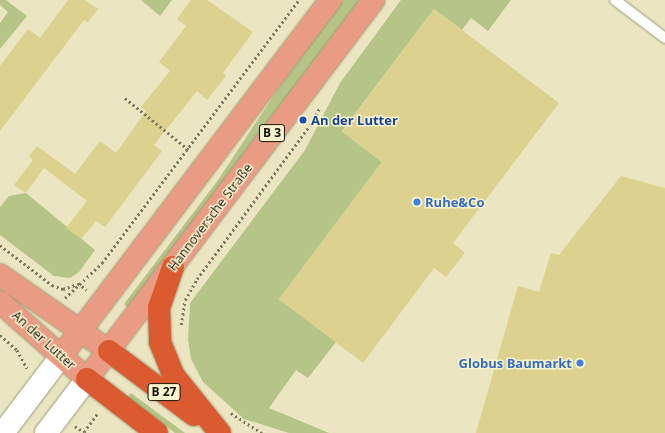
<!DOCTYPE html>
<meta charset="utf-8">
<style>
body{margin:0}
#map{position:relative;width:665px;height:433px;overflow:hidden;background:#ebe5c2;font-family:"Open Sans",sans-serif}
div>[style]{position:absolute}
.green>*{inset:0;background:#b5c587}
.building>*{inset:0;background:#dcd18f}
.path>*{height:2.5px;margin-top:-1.25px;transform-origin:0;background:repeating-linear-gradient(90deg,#7a755f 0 2px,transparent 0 5px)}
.roads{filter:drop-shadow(0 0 1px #a09a79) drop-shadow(0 0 1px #a09a79)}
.lane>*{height:10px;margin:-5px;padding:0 5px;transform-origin:5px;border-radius:5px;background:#fff}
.secondary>*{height:22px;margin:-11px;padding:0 11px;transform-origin:11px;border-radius:11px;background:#fff}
.primary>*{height:22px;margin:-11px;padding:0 11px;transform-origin:11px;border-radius:11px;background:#e99c83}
.highway>*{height:22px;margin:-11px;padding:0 11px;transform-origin:11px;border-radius:11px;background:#db5a30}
.dots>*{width:11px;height:11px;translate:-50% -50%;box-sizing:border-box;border:2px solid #f8f3cf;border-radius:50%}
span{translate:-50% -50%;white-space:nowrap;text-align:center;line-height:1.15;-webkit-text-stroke:3px #f8f3cf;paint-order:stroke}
.shield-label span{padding:1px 3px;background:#f8f3cf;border:1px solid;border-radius:3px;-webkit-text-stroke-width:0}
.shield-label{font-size:12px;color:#171408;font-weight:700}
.transit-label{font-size:13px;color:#164399;font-weight:700}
.left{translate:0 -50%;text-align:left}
.shop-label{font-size:13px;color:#366cbe;font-weight:700}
.right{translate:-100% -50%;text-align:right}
.street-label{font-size:13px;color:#171408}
</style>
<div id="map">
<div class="green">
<div style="clip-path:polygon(0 0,6px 0,27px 16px,0 49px,0 23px,8px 12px,0 5px)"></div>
<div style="clip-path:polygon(141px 0,172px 0,160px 16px)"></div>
<div style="clip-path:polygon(343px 0,360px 0,129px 309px,124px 304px,218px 180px,278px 89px)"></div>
<div style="clip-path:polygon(401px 0,511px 0,488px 31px,471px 18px,462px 30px,434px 9px,342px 131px,382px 162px,279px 299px,336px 342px,308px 378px,296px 370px,269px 408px,329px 433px,289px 433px,244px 419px,203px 382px,191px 359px,188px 340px,190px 303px,305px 150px,340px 83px)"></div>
<div style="clip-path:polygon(26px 193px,95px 250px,79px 272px,70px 278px,54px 276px,0 235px,0 207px,9px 196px)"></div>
<div style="clip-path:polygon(131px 393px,185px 433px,175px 433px,128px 398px)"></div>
</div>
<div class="building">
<div style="clip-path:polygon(68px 0,85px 0,98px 9px,88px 22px,84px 20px,0 131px,0 66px,28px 29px,40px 38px)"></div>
<div style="clip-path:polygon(191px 0,207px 0,253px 32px,223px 73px,226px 76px,207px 100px,197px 91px,154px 145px,162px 151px,105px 227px,96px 221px,81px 239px,66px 228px,87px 201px,44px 168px,26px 193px,14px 185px,33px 160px,29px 156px,37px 146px,75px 174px,100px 141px,116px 153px,146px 111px,141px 107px,170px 71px,159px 62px,186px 26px,177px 19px)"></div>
<div style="clip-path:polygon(434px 9px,559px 103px,453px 243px,465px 253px,446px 277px,434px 268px,363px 363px,279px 299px,382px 162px,342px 132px)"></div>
<div style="clip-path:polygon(621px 176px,665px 188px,665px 433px,476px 433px,518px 286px,539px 292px,551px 253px,559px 255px)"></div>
</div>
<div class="path">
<div style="left:125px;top:98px;width:82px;rotate:39.1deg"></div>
<div style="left:0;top:245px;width:66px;rotate:37.6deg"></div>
<div style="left:52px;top:285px;width:12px;rotate:20deg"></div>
<div style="left:63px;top:289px;width:16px;rotate:-18deg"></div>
<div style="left:78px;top:283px;width:11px;rotate:38deg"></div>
<div style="left:65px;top:298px;width:51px;rotate:-43.4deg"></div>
<div style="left:102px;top:263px;width:329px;rotate:-53.2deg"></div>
<div style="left:181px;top:325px;width:25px;rotate:-81deg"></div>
<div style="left:185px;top:300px;width:24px;rotate:-60deg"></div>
<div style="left:197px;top:279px;width:192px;rotate:-53.7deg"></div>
<div style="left:311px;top:124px;width:19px;rotate:-62deg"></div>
<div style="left:0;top:335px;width:23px;rotate:41deg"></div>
<div style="left:17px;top:350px;width:21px;rotate:61deg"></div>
<div style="left:231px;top:413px;width:37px;rotate:33deg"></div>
<div style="left:75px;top:426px;width:11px;rotate:34deg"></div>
<div style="left:84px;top:432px;width:24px;rotate:-54deg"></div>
</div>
<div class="roads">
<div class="lane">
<div style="left:615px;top:0;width:63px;rotate:37.2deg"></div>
</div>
<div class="secondary">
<div style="left:3px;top:433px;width:98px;rotate:-52.9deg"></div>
<div style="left:46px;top:433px;width:68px;rotate:-52.8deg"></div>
</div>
<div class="primary">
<div style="left:0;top:275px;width:133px;rotate:34.9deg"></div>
<div style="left:0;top:302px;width:116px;rotate:41.5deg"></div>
<div style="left:87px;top:379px;width:475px;rotate:-52.9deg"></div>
<div style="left:62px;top:355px;width:445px;rotate:-52.9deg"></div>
</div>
<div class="highway">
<div style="left:173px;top:267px;width:43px;rotate:108.9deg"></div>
<div style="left:159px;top:308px;width:34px;rotate:88deg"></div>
<div style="left:160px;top:342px;width:37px;rotate:68deg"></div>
<div style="left:174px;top:376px;width:73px;rotate:51.1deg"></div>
<div style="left:109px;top:351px;width:106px;rotate:37deg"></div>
<div style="left:87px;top:379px;width:88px;rotate:37.6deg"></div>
</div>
</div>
<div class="dots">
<div style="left:303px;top:120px;background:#1a4fb4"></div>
<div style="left:417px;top:202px;background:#3f7fe0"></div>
<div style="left:580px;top:363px;background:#3f7fe0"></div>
</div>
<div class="shield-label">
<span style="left:272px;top:133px">B 3</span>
<span style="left:164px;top:392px">B 27</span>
</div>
<div class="transit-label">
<span class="left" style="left:311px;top:120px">An der Lutter</span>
</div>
<div class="shop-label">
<span class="left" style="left:425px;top:202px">Ruhe&amp;Co</span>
<span class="right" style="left:572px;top:363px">Globus Baumarkt</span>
</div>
<div class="street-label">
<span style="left:210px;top:217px;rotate:-53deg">Hannoversche Straße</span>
<span style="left:44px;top:340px;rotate:42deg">An der Lutter</span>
</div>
</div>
